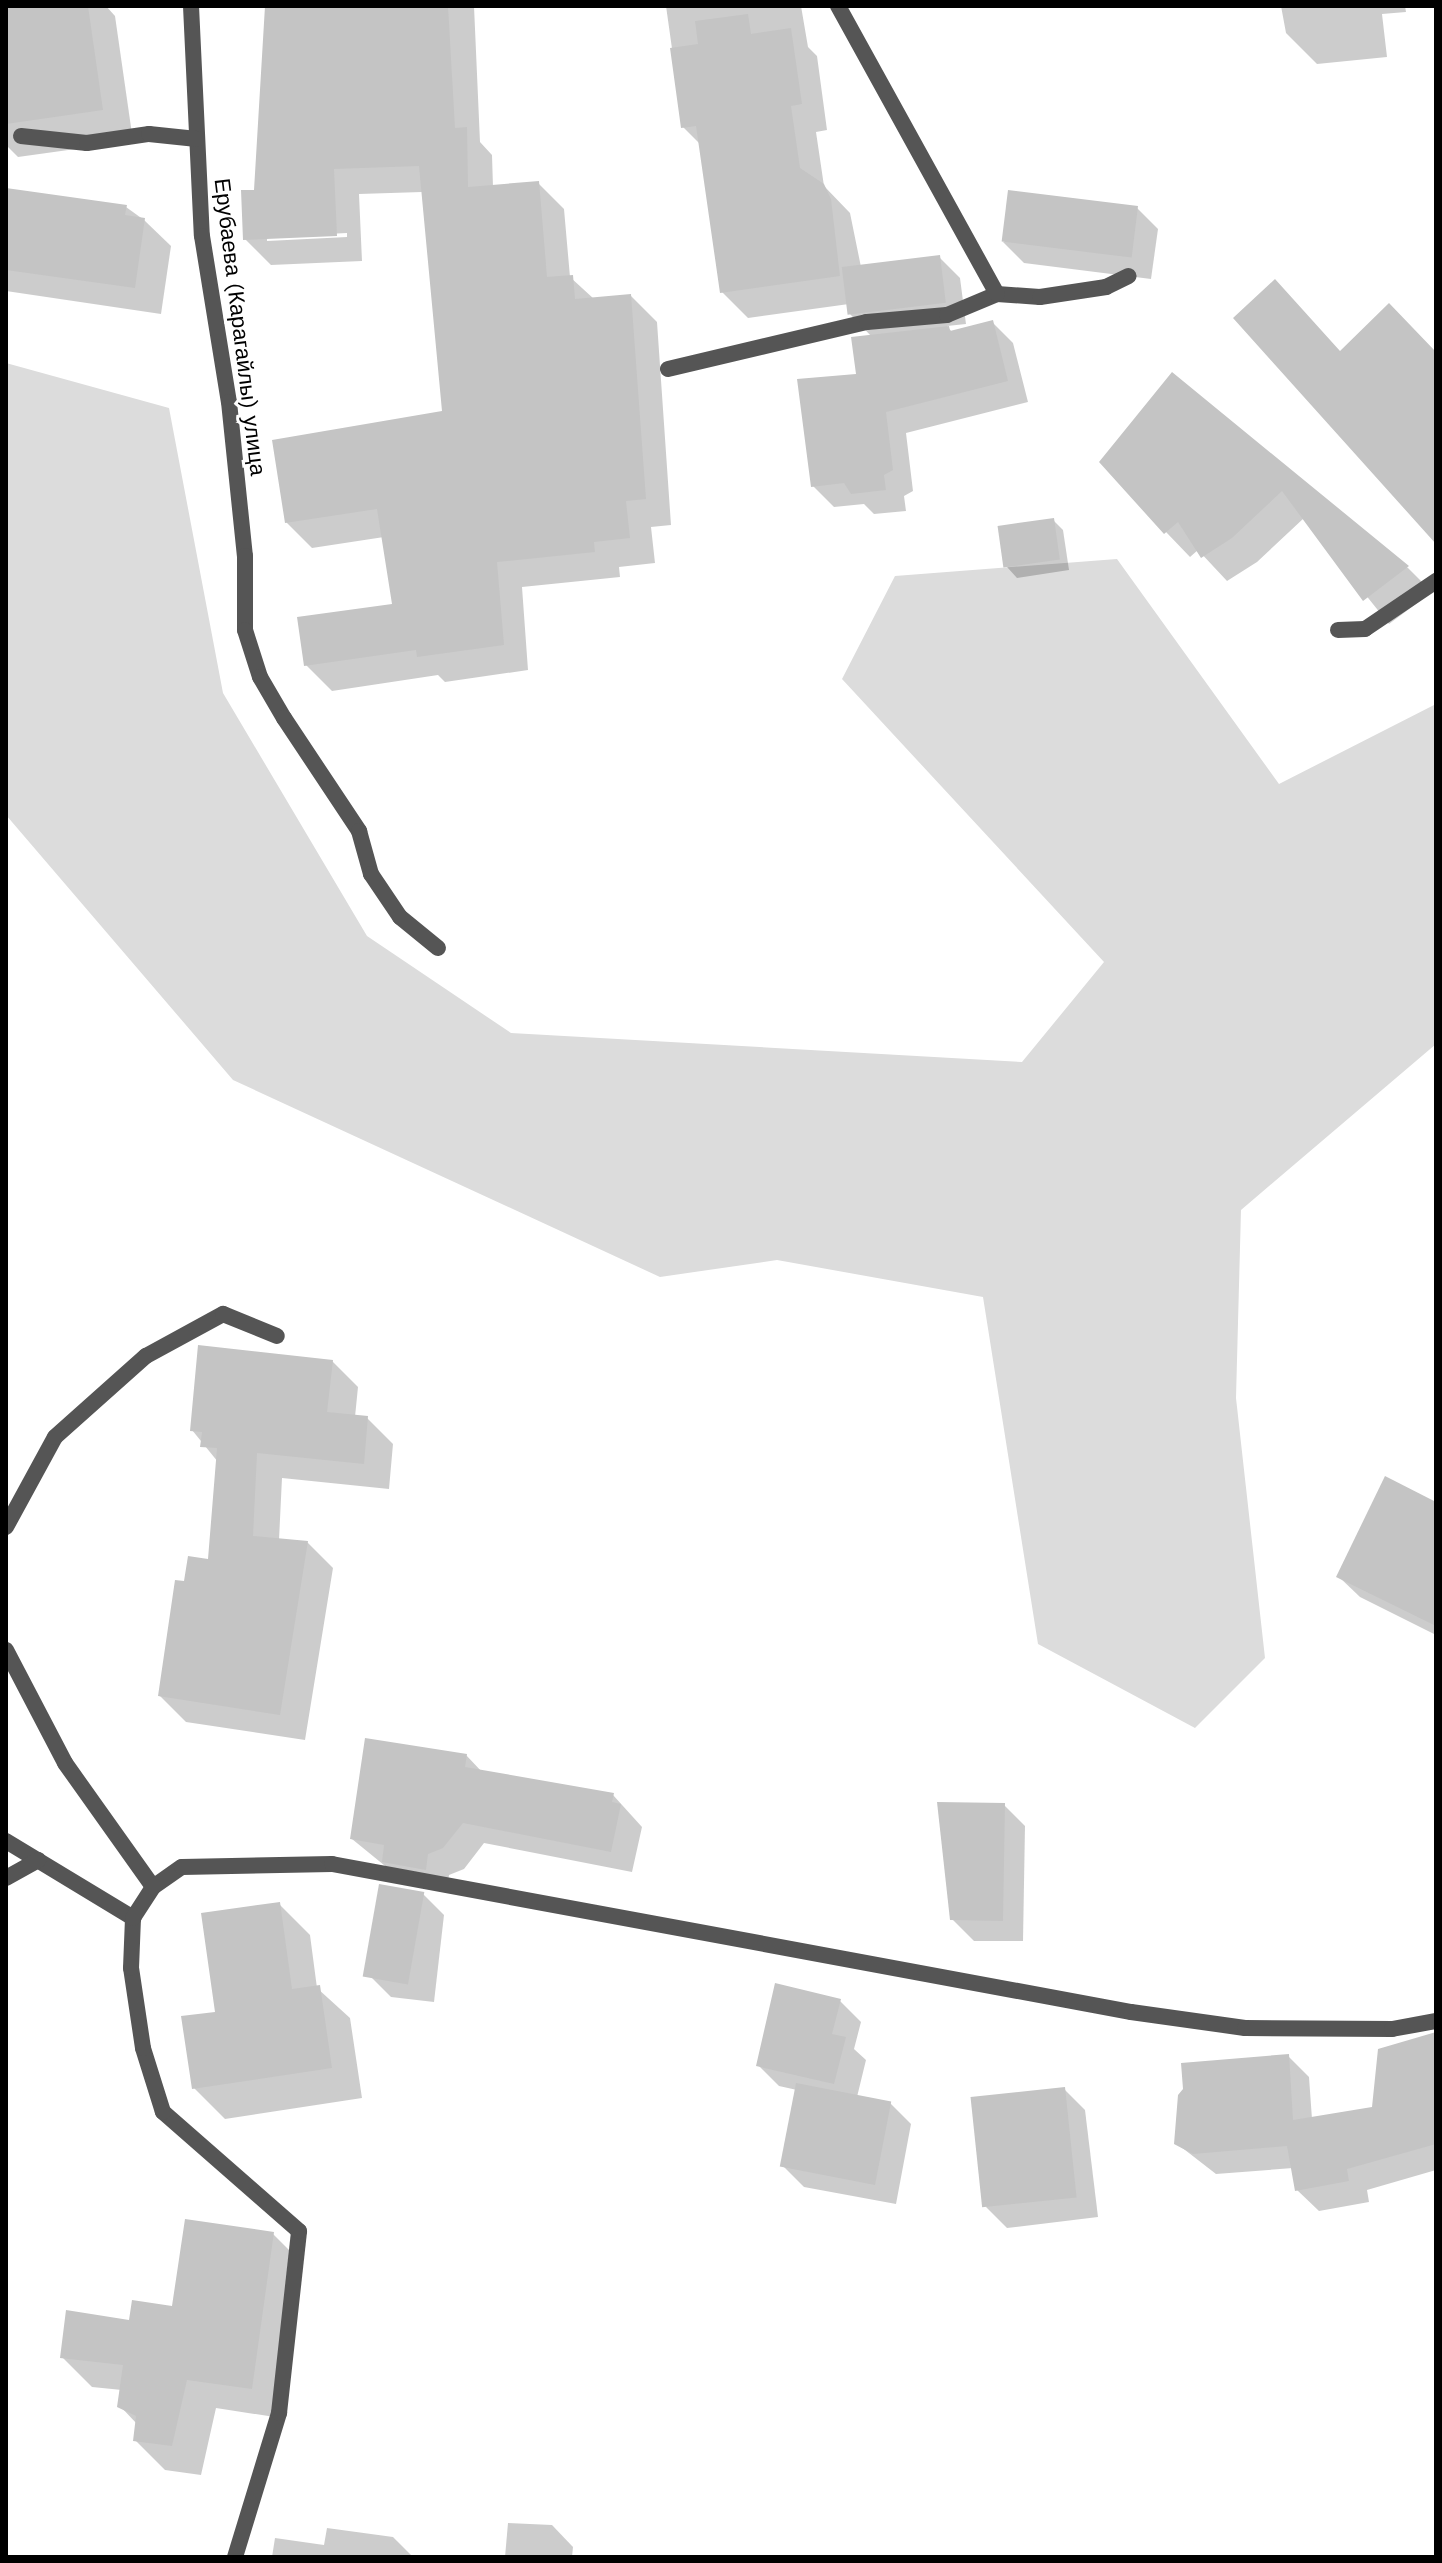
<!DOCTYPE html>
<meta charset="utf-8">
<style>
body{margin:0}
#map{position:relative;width:1442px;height:2563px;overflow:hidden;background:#fff;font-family:"Work Sans",sans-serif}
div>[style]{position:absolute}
.green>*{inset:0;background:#dcdcdc}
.shadow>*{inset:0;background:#0003}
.building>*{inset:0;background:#c4c4c4;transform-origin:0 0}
.minor>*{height:16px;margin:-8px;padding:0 8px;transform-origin:8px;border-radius:8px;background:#555}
span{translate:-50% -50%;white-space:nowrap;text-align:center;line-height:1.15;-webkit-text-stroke:6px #fff;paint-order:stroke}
.street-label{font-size:22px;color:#000}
.frame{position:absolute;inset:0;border:8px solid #000;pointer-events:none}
</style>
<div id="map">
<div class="green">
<div style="clip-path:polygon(6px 363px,169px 408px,223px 693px,367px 936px,511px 1033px,1022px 1062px,1104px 962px,842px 679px,895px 576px,1117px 559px,1279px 784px,1436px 704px,1436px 1044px,1241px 1210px,1236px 1398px,1265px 1658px,1195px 1728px,1038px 1644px,983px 1297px,777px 1260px,660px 1277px,233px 1080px,6px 815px)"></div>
</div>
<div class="shadow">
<div style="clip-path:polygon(6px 6px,106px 6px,115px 16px,133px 141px,18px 157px,6px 145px)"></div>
<div style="clip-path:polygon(evenodd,267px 6px,474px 6px,480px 142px,492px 155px,493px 187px,538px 183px,564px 209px,570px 277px,594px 299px,631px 296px,657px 322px,671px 525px,651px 527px,655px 563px,619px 567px,620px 577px,522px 587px,528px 670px,445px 682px,438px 675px,332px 691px,306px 665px,394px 605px,384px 537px,312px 548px,286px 522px,444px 413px,422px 192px,359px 194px,362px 261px,271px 265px,245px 239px,256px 192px,267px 6px,347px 233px,347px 237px,267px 241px,267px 237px,347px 233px)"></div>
<div style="clip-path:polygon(666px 6px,801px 6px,808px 47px,817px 56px,827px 130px,816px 132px,824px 186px,850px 213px,861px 267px,939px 257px,960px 278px,966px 324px,947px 326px,952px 332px,992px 322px,1013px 343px,1028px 402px,906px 433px,913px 491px,904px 496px,906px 511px,874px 514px,864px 504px,834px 507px,813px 486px,872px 337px,850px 314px,849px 304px,748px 318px,722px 292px,701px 145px,683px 127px)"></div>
<div style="clip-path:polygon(1281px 6px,1405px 6px,1406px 12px,1382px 14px,1387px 57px,1317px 64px,1286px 33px)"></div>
<div style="clip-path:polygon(6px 191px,126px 207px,144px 220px,171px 246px,161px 314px,6px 291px)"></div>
<div style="clip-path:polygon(1137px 208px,1158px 229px,1151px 279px,1024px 263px,1003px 242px)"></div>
<div style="clip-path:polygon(1173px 375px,1408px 568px,1432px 592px,1389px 624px,1304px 518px,1257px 562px,1227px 581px,1198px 550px,1190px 557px,1166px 532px)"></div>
<div style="clip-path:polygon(1053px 520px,1063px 530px,1069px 570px,1017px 578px,1007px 567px)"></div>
<div style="clip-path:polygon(332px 1361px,358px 1387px,355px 1417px,367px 1418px,393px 1444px,389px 1489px,282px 1478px,279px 1540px,307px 1542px,333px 1568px,305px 1740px,186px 1722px,160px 1696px,186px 1583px,210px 1561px,218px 1462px,192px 1430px)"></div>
<div style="clip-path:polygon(1436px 1504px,1436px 1635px,1360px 1597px,1338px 1576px)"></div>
<div style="clip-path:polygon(466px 1755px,483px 1773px,613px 1795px,642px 1827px,632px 1872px,484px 1843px,464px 1869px,449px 1875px,447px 1890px,406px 1883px,352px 1839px)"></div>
<div style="clip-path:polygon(1004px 1805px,1025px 1826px,1023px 1941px,974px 1941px,952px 1919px)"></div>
<div style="clip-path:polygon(423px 1894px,444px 1915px,434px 2002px,391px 1997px,370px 1976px)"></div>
<div style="clip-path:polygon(279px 1904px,310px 1935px,317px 1988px,350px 2018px,362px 2098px,225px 2119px,194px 2088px,217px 2013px)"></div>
<div style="clip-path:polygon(840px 2001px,861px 2022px,854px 2049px,866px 2060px,857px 2097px,890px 2103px,911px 2124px,896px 2204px,804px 2187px,783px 2166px,797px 2090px,779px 2086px,758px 2065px)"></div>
<div style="clip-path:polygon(1436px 2034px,1436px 2170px,1367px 2190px,1369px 2202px,1319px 2211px,1297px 2190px,1293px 2168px,1216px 2174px,1176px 2143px,1288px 2056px,1309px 2077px,1312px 2119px,1374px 2109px)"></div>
<div style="clip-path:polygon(1064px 2089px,1085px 2110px,1098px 2217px,1007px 2228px,986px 2207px)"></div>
<div style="clip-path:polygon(273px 2234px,303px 2264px,281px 2418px,216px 2408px,201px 2475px,165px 2470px,135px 2440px,137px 2424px,120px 2406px,122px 2390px,92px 2387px,62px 2357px,131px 2322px,174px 2309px)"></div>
<div style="clip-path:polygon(508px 2523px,552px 2525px,573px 2547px,572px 2557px,505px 2557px)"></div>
<div style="clip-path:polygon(327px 2528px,393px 2537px,413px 2557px,272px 2557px,275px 2538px,324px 2545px)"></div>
</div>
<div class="building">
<div style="clip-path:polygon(6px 6px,88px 6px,103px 110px,6px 124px)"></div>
<div style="clip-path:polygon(265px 6px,448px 6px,455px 128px,467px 127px,468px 187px,539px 181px,547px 277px,573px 275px,575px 299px,631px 294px,646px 499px,626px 501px,630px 538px,594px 542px,595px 552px,497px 562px,504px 645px,417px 657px,416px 650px,304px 666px,297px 617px,392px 604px,377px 509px,285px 523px,272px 440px,442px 411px,419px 166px,334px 169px,337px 236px,243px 240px,241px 190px,254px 190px)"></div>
<div style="clip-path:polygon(748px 14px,751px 34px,791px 28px,802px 104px,791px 106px,800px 168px,824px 184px,831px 199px,840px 276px,720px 293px,696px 126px,681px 128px,670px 48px,698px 44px,695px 21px)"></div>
<div style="clip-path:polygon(6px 188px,127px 205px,125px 215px,145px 218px,135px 288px,6px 270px)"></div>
<div style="left:1008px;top:190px;width:131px;height:52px;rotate:7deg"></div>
<div style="left:940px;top:255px;width:48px;height:99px;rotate:83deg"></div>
<div style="clip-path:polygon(1275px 279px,1340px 351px,1389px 303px,1436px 352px,1436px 544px,1233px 318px)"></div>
<div style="clip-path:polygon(993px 320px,1008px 381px,886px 412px,893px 470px,884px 475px,886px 490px,851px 494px,844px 483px,811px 487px,797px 379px,856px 374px,851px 337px,949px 326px,950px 331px)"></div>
<div style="clip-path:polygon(1172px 372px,1299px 476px,1409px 566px,1363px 601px,1282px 491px,1232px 538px,1201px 558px,1178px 522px,1164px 534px,1099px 462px)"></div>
<div style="left:1054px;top:518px;width:42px;height:57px;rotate:82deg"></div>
<div style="clip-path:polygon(198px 1345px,333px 1360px,327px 1412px,368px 1416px,364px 1464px,257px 1453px,253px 1536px,308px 1541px,280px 1715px,158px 1696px,175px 1580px,184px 1581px,188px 1556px,208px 1559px,217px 1448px,200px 1447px,202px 1432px,190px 1431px)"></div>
<div style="clip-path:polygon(1385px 1476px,1436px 1502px,1436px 1626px,1336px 1577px)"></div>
<div style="clip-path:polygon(365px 1738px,467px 1754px,465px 1767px,614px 1793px,612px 1802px,621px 1804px,611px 1852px,463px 1823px,443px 1848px,428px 1854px,426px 1870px,382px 1862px,384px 1845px,350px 1839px)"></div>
<div style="clip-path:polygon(937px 1802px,1005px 1803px,1003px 1921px,950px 1920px)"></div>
<div style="left:379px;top:1884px;width:46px;height:94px;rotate:10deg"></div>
<div style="clip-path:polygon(280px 1902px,292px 1989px,320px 1985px,332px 2068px,192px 2089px,181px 2016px,215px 2012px,201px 1913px)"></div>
<div style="clip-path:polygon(775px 1983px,841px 1999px,832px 2034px,846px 2037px,834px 2084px,756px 2066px)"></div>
<div style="clip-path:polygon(1436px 2032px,1436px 2144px,1347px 2169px,1349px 2181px,1295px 2191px,1287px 2146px,1193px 2154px,1174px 2144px,1178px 2095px,1183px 2089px,1181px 2063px,1289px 2054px,1293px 2120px,1372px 2107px,1378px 2049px)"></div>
<div style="left:796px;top:2083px;width:97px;height:85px;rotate:11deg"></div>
<div style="left:1065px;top:2087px;width:111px;height:95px;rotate:84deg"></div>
<div style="clip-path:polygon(185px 2219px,274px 2232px,252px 2389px,187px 2380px,172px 2446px,133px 2441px,136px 2416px,117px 2407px,123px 2365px,60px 2358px,66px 2310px,129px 2320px,132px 2300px,172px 2306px)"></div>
</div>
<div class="minor">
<div style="left:191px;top:6px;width:230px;rotate:87.3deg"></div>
<div style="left:202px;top:236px;width:168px;rotate:80.8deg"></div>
<div style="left:229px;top:402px;width:155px;rotate:84.1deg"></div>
<div style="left:245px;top:556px;width:74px;rotate:90deg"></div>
<div style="left:245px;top:630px;width:49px;rotate:72.3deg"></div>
<div style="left:260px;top:677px;width:48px;rotate:59.7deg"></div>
<div style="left:284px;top:718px;width:136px;rotate:56.4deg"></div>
<div style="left:359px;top:831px;width:45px;rotate:74.4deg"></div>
<div style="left:371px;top:874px;width:52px;rotate:56deg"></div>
<div style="left:400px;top:917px;width:49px;rotate:39.2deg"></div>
<div style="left:21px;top:136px;width:66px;rotate:6.1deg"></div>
<div style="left:87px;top:143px;width:63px;rotate:-8.3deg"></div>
<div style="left:149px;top:134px;width:48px;rotate:5.9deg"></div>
<div style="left:997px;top:294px;width:43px;rotate:4deg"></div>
<div style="left:1040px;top:297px;width:67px;rotate:-8.6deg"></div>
<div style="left:1106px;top:287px;width:25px;rotate:-26deg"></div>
<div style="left:668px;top:369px;width:204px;rotate:-13.3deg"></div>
<div style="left:867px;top:322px;width:80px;rotate:-5deg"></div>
<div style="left:947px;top:315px;width:54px;rotate:-22.8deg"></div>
<div style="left:997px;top:294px;width:329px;rotate:-118.9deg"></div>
<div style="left:1338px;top:630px;width:27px;rotate:-2deg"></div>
<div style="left:1365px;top:629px;width:86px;rotate:-34.1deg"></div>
<div style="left:6px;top:1527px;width:102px;rotate:-61.4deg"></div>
<div style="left:55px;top:1437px;width:122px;rotate:-41.7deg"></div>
<div style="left:146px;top:1356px;width:88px;rotate:-28.6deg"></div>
<div style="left:223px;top:1314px;width:58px;rotate:22.2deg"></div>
<div style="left:6px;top:1650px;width:127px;rotate:62.4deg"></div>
<div style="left:65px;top:1763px;width:152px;rotate:54.6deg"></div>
<div style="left:6px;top:1841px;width:149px;rotate:31.2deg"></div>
<div style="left:6px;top:1878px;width:37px;rotate:-29deg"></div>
<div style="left:235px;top:2557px;width:151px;rotate:-73deg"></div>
<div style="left:279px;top:2413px;width:183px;rotate:-83.7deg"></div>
<div style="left:299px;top:2231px;width:181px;rotate:-138.8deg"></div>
<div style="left:163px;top:2112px;width:67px;rotate:-107.4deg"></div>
<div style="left:143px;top:2048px;width:81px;rotate:-98.5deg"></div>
<div style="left:131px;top:1968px;width:50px;rotate:-87.7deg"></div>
<div style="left:133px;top:1918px;width:37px;rotate:-57deg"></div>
<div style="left:153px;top:1887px;width:35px;rotate:-35deg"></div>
<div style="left:182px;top:1867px;width:150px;rotate:-1.1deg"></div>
<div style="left:332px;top:1864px;width:813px;rotate:10.49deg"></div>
<div style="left:1131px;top:2012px;width:115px;rotate:8deg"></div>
<div style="left:1245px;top:2028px;width:147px;rotate:0.4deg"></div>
<div style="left:1392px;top:2029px;width:45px;rotate:-10.3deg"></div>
</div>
<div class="street-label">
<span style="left:240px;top:327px;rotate:83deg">Ерубаева (Карагайлы) улица</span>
</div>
<div class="frame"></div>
</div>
